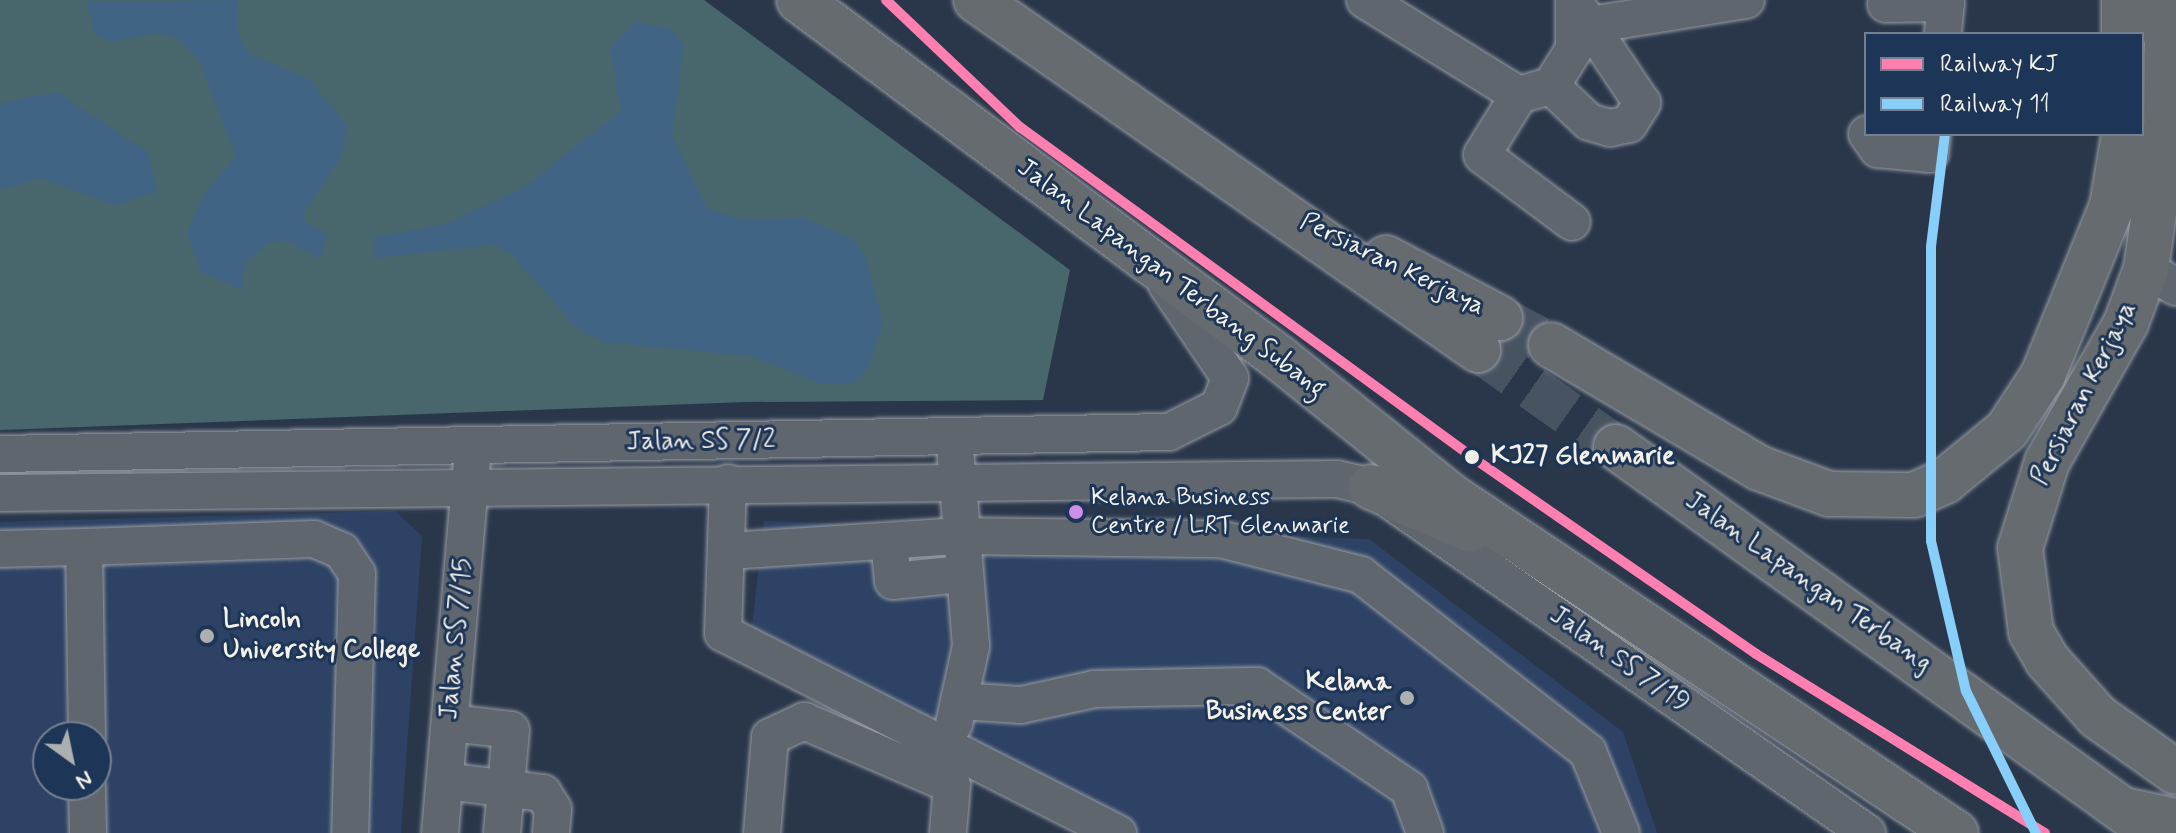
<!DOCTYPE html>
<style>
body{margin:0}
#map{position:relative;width:2176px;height:833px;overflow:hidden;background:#2a374a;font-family:Mynerve,sans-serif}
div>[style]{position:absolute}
.built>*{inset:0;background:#2d4264}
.green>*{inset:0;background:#47676c}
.water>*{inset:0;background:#426484}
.major-tunnel>*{height:44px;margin-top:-22px;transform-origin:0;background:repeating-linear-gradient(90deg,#485362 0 44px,transparent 0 66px)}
.roads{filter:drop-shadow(0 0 2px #979ca3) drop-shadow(0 0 2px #979ca3)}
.minor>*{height:36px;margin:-18px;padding:0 18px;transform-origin:18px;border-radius:18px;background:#60666e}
.major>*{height:44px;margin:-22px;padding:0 22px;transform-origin:22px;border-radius:22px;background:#666b6f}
.highway>*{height:44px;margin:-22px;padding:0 22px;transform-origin:22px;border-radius:22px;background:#666b6f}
.rail-1>*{height:10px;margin:-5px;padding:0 5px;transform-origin:5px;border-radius:5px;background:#ff80b0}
.rail-2>*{height:10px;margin:-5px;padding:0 5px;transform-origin:5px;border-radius:5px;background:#87cefa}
.dots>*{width:22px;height:22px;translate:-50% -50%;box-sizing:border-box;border:4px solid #1d3557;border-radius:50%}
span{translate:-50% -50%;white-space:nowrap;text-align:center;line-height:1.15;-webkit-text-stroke:6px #1d3557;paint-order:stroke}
.bus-label{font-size:24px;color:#f4f1e8}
.left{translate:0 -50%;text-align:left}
.street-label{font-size:26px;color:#f4f1e8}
.stop-label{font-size:26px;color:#f4f1e8;font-weight:700}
.poi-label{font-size:26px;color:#f4f1e8;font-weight:700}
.right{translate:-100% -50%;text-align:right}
.legend{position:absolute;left:1864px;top:32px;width:280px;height:104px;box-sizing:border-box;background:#1d3557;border:2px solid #738091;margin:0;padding:10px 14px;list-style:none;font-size:24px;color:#f4f1e8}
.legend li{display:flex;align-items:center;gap:16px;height:40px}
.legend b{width:40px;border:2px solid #738091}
.north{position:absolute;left:32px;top:721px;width:80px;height:80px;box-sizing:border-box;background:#1d3557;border:2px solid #738091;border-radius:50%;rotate:147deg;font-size:22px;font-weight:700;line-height:32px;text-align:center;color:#f4f1e8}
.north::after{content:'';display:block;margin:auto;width:28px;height:36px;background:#adb0b1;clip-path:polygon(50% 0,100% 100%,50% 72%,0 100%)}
</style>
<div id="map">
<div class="built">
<div style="clip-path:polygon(evenodd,395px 511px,422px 536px,401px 833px,0 833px,0 522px,395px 511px,48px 737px,96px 737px,96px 785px,48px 785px,48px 737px)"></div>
<div style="clip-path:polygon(764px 521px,1369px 539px,1623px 732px,1657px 833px,1120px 833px,749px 651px)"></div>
</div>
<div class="green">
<div style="clip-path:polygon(0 0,704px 0,1070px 270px,1043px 400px,745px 402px,0 430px)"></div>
</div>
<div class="water">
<div style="clip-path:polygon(238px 0,237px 30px,248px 53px,309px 79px,347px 125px,341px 158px,304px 213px,306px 223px,327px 234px,320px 259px,287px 241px,270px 242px,245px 263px,243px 290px,201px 272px,187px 233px,203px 195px,236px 156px,199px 60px,178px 39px,158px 33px,111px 42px,94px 34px,87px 2px)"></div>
<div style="clip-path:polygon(637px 22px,672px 29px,684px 47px,672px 135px,707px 209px,741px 219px,803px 218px,851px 238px,865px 254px,883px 323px,867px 371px,852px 383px,819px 383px,750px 356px,603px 342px,576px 327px,512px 255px,493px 245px,373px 258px,373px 237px,443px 225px,523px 188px,621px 111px,610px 48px)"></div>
<div style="clip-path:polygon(57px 92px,148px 152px,157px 191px,115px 206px,40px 178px,0 190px,0 103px)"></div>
</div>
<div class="major-tunnel">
<div style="left:1500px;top:318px;width:58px;rotate:27.9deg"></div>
<div style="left:1478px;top:350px;width:169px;rotate:35.1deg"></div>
</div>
<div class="roads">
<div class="minor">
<div style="left:1365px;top:0;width:181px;rotate:31.7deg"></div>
<div style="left:1519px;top:95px;width:33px;rotate:-16deg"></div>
<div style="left:1551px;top:86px;width:44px;rotate:-58.1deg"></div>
<div style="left:1574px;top:49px;width:49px;rotate:-90deg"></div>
<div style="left:1886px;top:4px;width:60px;rotate:-1deg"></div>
<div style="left:1946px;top:3px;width:31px;rotate:96deg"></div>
<div style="left:1590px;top:25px;width:158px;rotate:-9.1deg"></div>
<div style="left:1551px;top:86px;width:52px;rotate:43.5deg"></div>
<div style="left:1589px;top:122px;width:22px;rotate:16deg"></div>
<div style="left:1610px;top:128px;width:19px;rotate:-12deg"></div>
<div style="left:1629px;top:124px;width:25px;rotate:-58deg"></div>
<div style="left:1642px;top:103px;width:113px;rotate:-123.8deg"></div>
<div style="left:1519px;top:95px;width:70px;rotate:121.7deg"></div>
<div style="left:1482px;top:155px;width:112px;rotate:36.7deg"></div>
<div style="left:1867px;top:134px;width:19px;rotate:54deg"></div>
<div style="left:1878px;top:149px;width:52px;rotate:5.5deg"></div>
<div style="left:1930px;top:154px;width:20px;rotate:-84deg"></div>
<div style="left:2146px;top:269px;width:35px;rotate:31deg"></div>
<div style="left:0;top:454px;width:1169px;rotate:-1.08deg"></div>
<div style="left:1169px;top:432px;width:56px;rotate:-26.6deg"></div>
<div style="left:1219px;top:407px;width:31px;rotate:-69deg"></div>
<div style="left:1230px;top:378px;width:112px;rotate:-124.1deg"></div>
<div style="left:728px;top:483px;width:150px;rotate:91.9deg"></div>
<div style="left:723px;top:633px;width:443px;rotate:26.9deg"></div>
<div style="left:0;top:493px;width:1337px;rotate:-0.6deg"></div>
<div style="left:1337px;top:479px;width:35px;rotate:13deg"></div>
<div style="left:1371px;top:487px;width:605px;rotate:34.9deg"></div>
<div style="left:889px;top:541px;width:40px;rotate:84.3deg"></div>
<div style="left:893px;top:581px;width:69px;rotate:-5.8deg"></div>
<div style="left:0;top:549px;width:84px;rotate:-1.4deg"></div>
<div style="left:728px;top:551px;width:230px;rotate:-3.7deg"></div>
<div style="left:958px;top:536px;width:262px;rotate:0.7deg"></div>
<div style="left:1220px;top:539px;width:146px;rotate:14.3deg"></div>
<div style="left:1361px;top:575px;width:288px;rotate:37.9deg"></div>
<div style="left:1588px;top:752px;width:87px;rotate:67.8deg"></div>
<div style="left:959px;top:701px;width:62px;rotate:3.7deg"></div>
<div style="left:1021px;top:705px;width:76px;rotate:-12.2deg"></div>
<div style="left:1095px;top:689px;width:162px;rotate:-1.1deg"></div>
<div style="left:1257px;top:686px;width:184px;rotate:34.1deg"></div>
<div style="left:1409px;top:789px;width:47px;rotate:70deg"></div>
<div style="left:450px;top:723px;width:61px;rotate:6.5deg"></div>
<div style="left:511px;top:730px;width:103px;rotate:95deg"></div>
<div style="left:954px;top:724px;width:80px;rotate:-77.7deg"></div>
<div style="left:971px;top:646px;width:189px;rotate:-94.6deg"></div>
<div style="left:87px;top:737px;width:190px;rotate:-90.9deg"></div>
<div style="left:84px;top:547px;width:230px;rotate:-2deg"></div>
<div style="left:314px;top:539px;width:30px;rotate:23deg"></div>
<div style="left:342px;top:551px;width:27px;rotate:57deg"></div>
<div style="left:357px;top:574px;width:259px;rotate:91.5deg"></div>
<div style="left:445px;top:781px;width:99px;rotate:7deg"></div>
<div style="left:543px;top:793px;width:19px;rotate:58deg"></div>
<div style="left:553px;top:809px;width:24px;rotate:95deg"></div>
<div style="left:87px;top:785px;width:48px;rotate:88.8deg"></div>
<div style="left:440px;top:833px;width:371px;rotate:-85.1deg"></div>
<div style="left:762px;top:833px;width:96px;rotate:-85.2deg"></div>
<div style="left:770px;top:737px;width:38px;rotate:-25deg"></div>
<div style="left:804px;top:721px;width:161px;rotate:23.4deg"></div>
<div style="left:952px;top:785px;width:48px;rotate:94.8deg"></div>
</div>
<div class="major">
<div style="left:799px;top:0;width:597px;rotate:36.7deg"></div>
<div style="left:1278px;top:357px;width:222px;rotate:38.8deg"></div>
<div style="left:1451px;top:496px;width:607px;rotate:33.72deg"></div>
<div style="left:976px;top:0;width:612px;rotate:34.88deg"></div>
<div style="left:2124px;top:0;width:34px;rotate:90deg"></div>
<div style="left:2167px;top:0;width:128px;rotate:90.4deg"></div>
<div style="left:2166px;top:128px;width:142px;rotate:98.1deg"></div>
<div style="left:2146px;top:269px;width:58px;rotate:110.3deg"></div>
<div style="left:2126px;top:323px;width:160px;rotate:119.6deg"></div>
<div style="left:2047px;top:462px;width:90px;rotate:107.4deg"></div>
<div style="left:2020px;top:548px;width:85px;rotate:82.5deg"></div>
<div style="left:2031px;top:632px;width:32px;rotate:60deg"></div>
<div style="left:2047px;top:660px;width:76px;rotate:48.2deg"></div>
<div style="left:2098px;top:717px;width:95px;rotate:35.2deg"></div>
<div style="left:1386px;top:258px;width:129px;rotate:27.8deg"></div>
<div style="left:1551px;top:345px;width:242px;rotate:30.6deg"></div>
<div style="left:1759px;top:468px;width:75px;rotate:20.4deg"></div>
<div style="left:1829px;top:494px;width:85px;rotate:0.7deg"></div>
<div style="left:1914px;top:495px;width:34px;rotate:-24deg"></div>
<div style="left:1945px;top:481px;width:80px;rotate:-39.4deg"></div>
<div style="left:2007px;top:430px;width:66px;rotate:-56.8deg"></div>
<div style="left:2043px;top:375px;width:183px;rotate:-67.8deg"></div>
<div style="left:2112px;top:206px;width:73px;rotate:-80.5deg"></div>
<div style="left:1616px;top:447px;width:663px;rotate:35.61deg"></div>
<div style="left:1371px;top:487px;width:107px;rotate:23.2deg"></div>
</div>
<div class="highway">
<div style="left:2124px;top:810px;width:53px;rotate:11.9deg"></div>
</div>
</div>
<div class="rail-1">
<div style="left:886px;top:0;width:185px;rotate:43.5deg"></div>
<div style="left:1020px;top:127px;width:568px;rotate:36.12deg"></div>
<div style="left:1479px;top:462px;width:337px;rotate:34.7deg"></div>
<div style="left:1756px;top:654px;width:340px;rotate:31.8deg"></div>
</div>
<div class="rail-2">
<div style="left:1945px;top:134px;width:114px;rotate:97.1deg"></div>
<div style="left:1931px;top:247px;width:294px;rotate:90deg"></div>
<div style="left:1931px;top:541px;width:154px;rotate:76.9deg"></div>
<div style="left:1966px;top:691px;width:158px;rotate:63.8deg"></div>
</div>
<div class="dots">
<div style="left:1472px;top:457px;background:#f4f1e8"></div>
<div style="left:1076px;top:512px;background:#ce8fe9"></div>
<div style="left:207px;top:636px;background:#adb0b1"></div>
<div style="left:1407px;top:698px;background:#adb0b1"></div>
</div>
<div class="bus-label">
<span class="left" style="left:1091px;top:512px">Kelana Business<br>Centre / LRT Glenmarie</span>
</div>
<div class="street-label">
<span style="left:1392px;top:265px;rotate:26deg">Persiaran Kerjaya</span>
<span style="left:1171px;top:279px;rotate:37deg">Jalan Lapangan Terbang Subang</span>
<span style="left:2085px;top:394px;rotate:-63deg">Persiaran Kerjaya</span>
<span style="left:701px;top:442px;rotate:-1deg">Jalan SS 7/2</span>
<span style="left:1808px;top:583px;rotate:35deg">Jalan Lapangan Terbang</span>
<span style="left:457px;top:639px;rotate:-85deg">Jalan SS 7/15</span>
<span style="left:1619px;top:660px;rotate:35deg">Jalan SS 7/19</span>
</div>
<div class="stop-label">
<span class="left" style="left:1491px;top:457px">KJ27 Glenmarie</span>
</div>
<div class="poi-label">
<span class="left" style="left:223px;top:636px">Lincoln<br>University College</span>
<span class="right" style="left:1391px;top:698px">Kelana<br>Business Center</span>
</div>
<ul class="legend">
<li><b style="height:10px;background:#ff80b0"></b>Railway KJ</li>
<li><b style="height:10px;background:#87cefa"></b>Railway 11</li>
</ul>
<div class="north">N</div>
</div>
